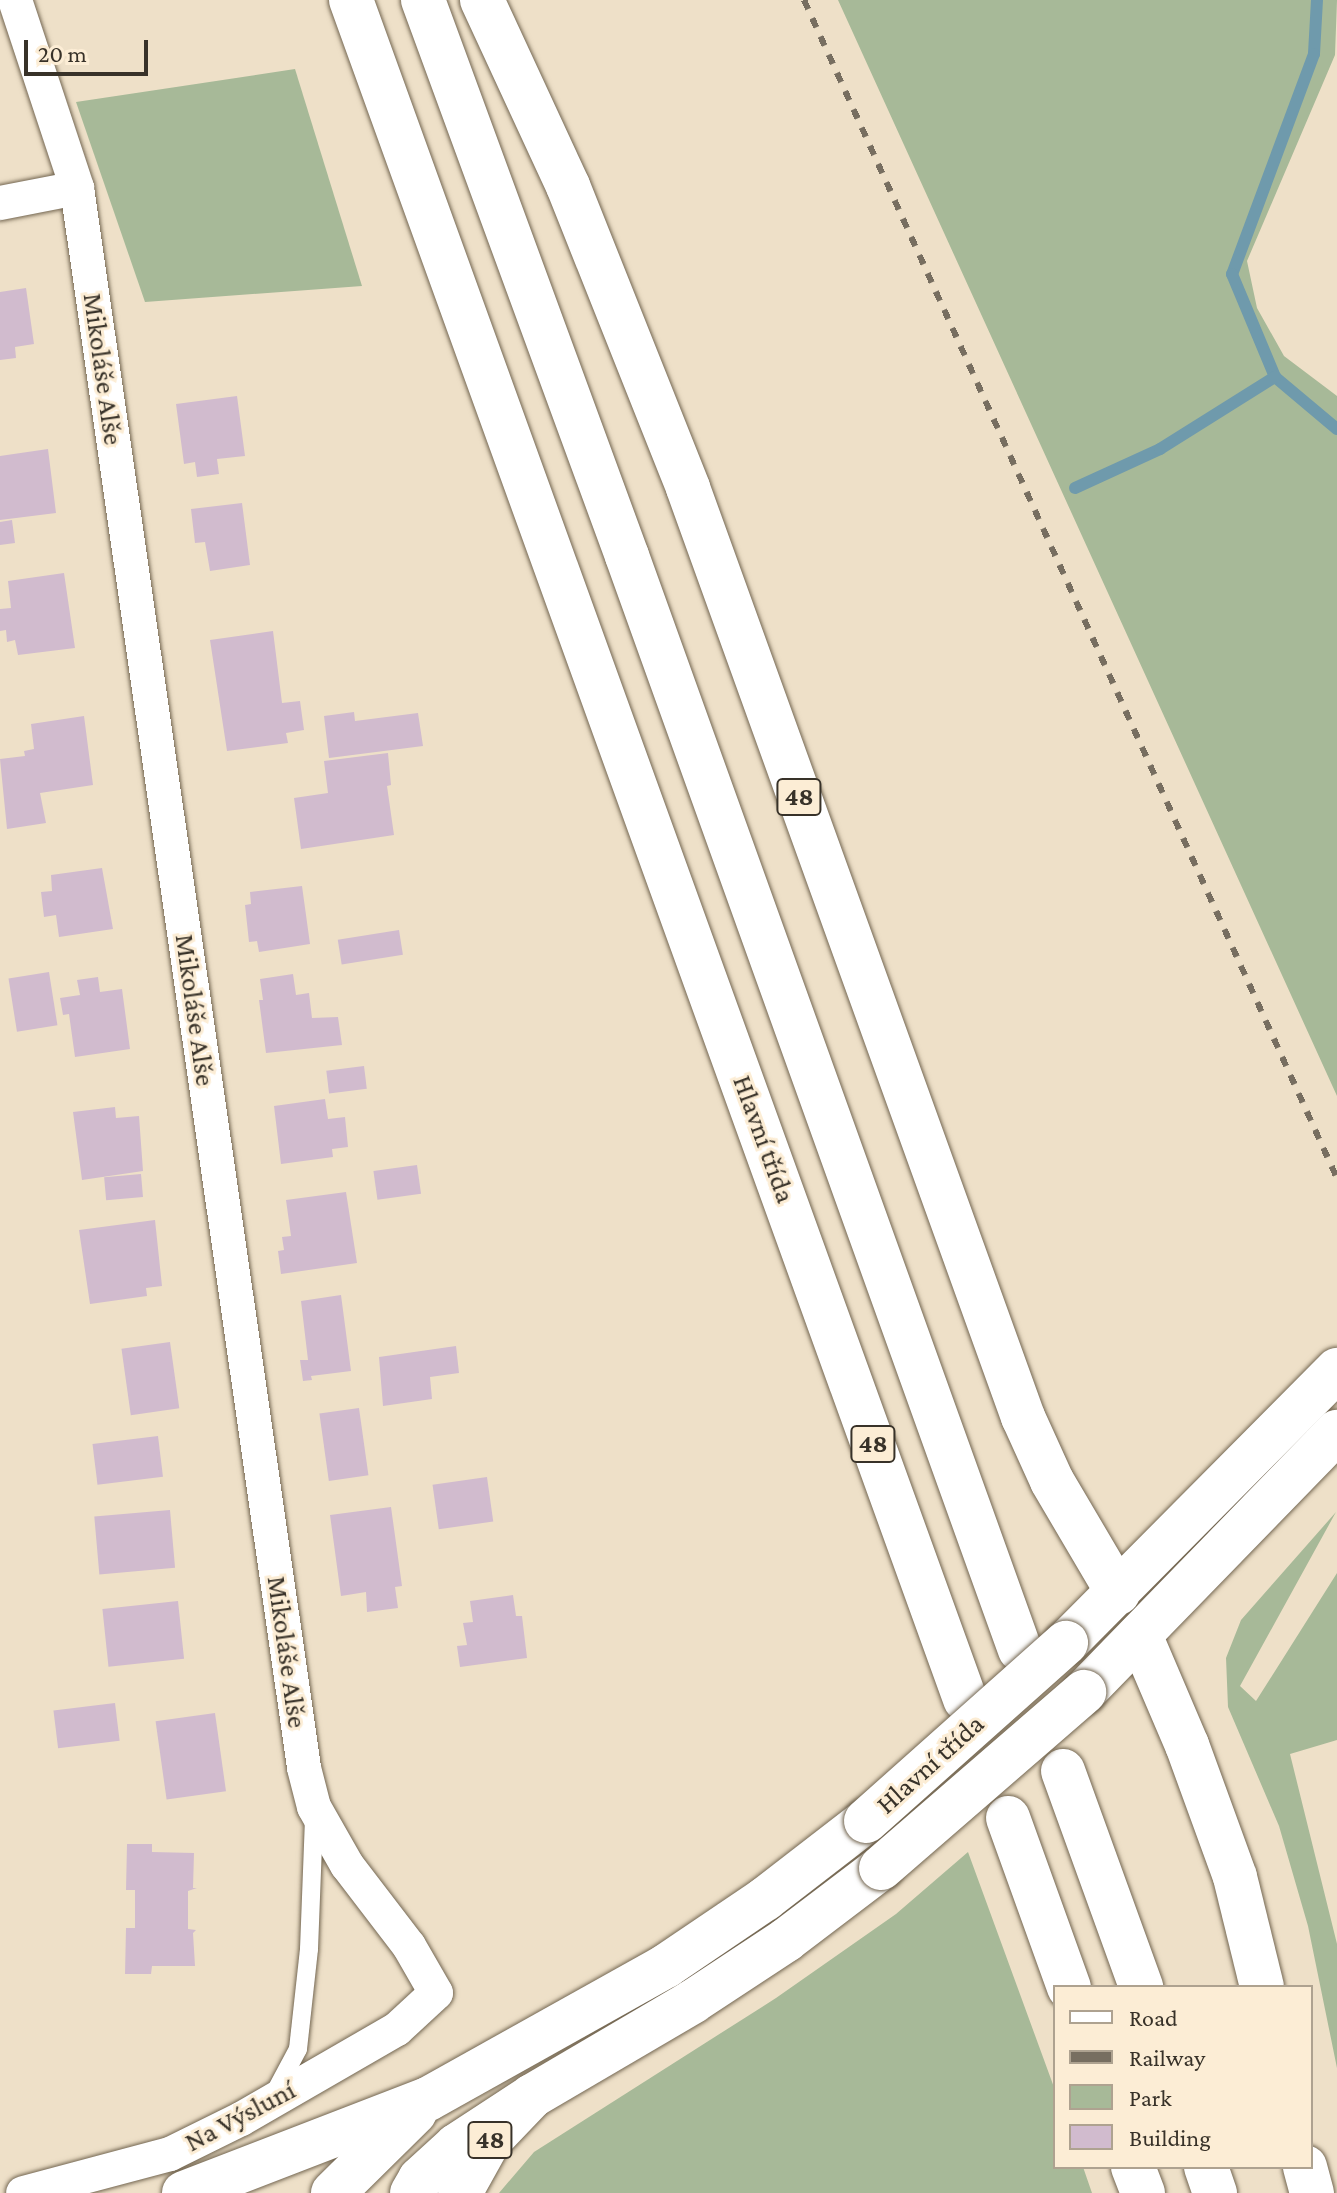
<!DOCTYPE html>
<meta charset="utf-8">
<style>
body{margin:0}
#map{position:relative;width:1337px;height:2193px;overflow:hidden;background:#eee0c8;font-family:"Crimson Pro",serif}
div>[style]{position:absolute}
.green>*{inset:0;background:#a7b998}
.stream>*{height:12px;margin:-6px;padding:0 6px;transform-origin:6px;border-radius:6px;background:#6f9aac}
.building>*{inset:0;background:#d1bbce;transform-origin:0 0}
.roads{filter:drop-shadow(0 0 2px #736651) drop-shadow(0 0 2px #736651)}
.service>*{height:18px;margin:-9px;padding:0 9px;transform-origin:9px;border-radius:9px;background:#fff}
.minor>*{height:34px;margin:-17px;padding:0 17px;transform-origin:17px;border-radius:17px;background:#fff}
.secondary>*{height:44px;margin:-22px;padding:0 22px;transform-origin:22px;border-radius:22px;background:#fff}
.trunk>*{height:44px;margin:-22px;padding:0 22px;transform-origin:22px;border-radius:22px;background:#fff}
.rail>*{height:6px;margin-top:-3px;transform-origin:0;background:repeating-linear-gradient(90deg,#776e60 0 10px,transparent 0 20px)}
.bridges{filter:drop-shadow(0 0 2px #736651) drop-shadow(0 0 2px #736651)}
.secondary-bridge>*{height:44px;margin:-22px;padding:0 22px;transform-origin:22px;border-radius:22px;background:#fff}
span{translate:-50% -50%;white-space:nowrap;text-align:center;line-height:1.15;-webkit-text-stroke:6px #fcedd5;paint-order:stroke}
.shield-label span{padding:2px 6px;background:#fcedd5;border:2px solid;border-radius:6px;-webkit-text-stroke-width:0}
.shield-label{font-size:26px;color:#383229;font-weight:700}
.street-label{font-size:28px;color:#383229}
.legend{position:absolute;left:1053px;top:1985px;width:260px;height:184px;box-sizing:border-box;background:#fcedd5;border:2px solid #aea290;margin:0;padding:10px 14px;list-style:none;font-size:24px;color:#383229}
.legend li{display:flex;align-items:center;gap:16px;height:40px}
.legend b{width:40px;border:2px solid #aea290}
.scale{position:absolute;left:24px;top:40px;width:124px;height:36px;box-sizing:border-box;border:4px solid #383229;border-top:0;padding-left:10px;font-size:24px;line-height:28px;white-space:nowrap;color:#383229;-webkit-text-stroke:6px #fcedd5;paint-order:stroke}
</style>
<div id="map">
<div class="green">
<div style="clip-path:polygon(838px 0,1337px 0,1335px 55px,1247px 261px,1257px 308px,1284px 356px,1337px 396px,1337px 1096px)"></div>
<div style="clip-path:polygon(295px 69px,362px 286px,145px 302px,76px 102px)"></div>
<div style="clip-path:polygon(1336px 1512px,1240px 1686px,1256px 1701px,1337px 1573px,1337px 1740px,1290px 1754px,1337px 1944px,1337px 2068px,1308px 1926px,1279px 1826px,1228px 1707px,1226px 1658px,1241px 1620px)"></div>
<div style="clip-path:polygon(968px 1852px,1055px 2090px,1055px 2167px,1083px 2167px,1092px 2193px,499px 2193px,534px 2152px,776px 1998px,896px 1914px)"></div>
</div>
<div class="stream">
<div style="left:1317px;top:0;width:54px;rotate:93.2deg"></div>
<div style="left:1314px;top:54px;width:235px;rotate:110.4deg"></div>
<div style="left:1232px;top:274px;width:112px;rotate:67.3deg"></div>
<div style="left:1275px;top:377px;width:81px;rotate:40deg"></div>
<div style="left:1075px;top:488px;width:94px;rotate:-24.6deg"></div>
<div style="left:1160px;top:449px;width:136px;rotate:-32.1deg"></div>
</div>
<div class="building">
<div style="clip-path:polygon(26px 288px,34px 344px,15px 347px,16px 358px,0 360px,0 292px)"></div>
<div style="clip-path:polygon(237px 396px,245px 456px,217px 459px,219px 474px,197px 477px,195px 462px,184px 464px,176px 404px)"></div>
<div style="clip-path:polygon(48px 449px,56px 513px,0 520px,0 456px)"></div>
<div style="clip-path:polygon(242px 503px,250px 565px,210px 571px,205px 542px,195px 543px,191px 509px)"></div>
<div style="clip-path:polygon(12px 520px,15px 543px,0 545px,0 522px)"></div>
<div style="clip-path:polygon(64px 573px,75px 648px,18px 655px,15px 640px,7px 642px,6px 630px,0 631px,0 609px,11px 608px,8px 581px)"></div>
<div style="clip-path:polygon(273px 631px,282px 703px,300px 701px,304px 730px,286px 733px,288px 743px,227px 751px,210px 640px)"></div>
<div style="clip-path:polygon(354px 712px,355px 721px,418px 713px,423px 746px,329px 758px,324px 716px)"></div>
<div style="clip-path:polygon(84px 716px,93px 785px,40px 793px,46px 823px,7px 829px,0 759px,25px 756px,24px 751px,34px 749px,31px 724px)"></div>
<div style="clip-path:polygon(388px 753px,391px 785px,387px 786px,394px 835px,301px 849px,294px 798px,328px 793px,324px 761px)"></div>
<div style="clip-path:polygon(102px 868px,113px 929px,59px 937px,56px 915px,44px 917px,41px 892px,52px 891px,51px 875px)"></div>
<div style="clip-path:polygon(302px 886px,310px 944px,259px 952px,257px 941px,249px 942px,245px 905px,251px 904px,250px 892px)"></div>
<div style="left:399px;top:930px;width:25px;height:62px;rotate:81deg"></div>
<div style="left:49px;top:972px;width:54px;height:41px;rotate:81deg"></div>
<div style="clip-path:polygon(293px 974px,296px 995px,309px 993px,312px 1018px,338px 1017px,342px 1045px,266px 1053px,259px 1000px,263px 1000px,260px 979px)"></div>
<div style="clip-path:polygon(98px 977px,100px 992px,122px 989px,130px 1049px,75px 1057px,69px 1014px,63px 1015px,60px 998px,80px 995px,77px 980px)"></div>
<div style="left:364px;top:1066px;width:23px;height:38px;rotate:83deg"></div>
<div style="clip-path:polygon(325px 1099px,328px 1119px,345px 1117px,348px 1147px,332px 1149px,333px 1157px,281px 1164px,274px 1106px)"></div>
<div style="clip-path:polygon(115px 1107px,116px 1118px,139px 1116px,143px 1171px,82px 1180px,73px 1112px)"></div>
<div style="left:417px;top:1165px;width:29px;height:44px;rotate:82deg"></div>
<div style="left:141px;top:1174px;width:23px;height:37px;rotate:85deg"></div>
<div style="clip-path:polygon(346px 1192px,357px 1263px,281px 1274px,278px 1251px,284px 1250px,282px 1237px,291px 1236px,286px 1200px)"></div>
<div style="clip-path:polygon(155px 1220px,162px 1286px,146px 1288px,147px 1296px,90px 1304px,79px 1230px)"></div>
<div style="clip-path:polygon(341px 1295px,351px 1371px,311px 1376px,312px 1380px,303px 1381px,300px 1360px,308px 1360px,301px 1301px)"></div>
<div style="left:170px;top:1342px;width:67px;height:49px;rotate:82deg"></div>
<div style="clip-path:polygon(456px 1346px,459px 1373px,430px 1377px,432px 1399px,383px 1406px,379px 1357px)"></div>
<div style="left:359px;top:1408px;width:68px;height:40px;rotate:82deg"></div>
<div style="left:158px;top:1436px;width:41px;height:66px;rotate:83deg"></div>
<div style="left:487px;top:1477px;width:45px;height:55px;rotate:82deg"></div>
<div style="clip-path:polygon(391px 1507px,402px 1586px,395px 1587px,398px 1608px,367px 1612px,366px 1592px,341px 1596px,330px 1515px)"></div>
<div style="left:170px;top:1510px;width:58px;height:76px;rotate:85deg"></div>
<div style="clip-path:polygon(513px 1595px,516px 1616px,522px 1616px,527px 1658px,460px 1667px,457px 1646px,467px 1645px,463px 1623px,473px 1622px,470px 1601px)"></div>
<div style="left:178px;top:1601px;width:58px;height:76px;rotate:84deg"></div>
<div style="left:115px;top:1703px;width:38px;height:62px;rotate:83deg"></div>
<div style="left:215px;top:1713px;width:79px;height:60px;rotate:82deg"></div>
<div style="clip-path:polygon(127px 1844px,152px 1844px,152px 1852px,194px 1853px,193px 1888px,197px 1888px,188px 1891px,188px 1929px,196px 1930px,193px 1933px,195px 1966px,152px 1966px,151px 1974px,125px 1974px,126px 1928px,135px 1928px,135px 1890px,126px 1890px)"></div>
</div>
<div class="roads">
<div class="service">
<div style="left:274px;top:2094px;width:51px;rotate:-61.9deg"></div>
<div style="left:298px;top:2049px;width:101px;rotate:-83.7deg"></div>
<div style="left:309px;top:1949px;width:131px;rotate:-87.8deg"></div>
</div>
<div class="minor">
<div style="left:15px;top:0;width:198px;rotate:71.7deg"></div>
<div style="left:77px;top:188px;width:1596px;rotate:81.82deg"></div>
<div style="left:304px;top:1768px;width:40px;rotate:75.6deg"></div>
<div style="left:314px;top:1807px;width:67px;rotate:60.4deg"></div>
<div style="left:347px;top:1865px;width:102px;rotate:52.6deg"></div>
<div style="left:409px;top:1946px;width:54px;rotate:60.1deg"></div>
<div style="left:436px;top:1993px;width:53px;rotate:137.3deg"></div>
<div style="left:397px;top:2029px;width:180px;rotate:150deg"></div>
<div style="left:241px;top:2119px;width:79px;rotate:153.8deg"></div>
<div style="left:170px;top:2154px;width:152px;rotate:165.1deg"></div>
<div style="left:0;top:203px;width:78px;rotate:-11deg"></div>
</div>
<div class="secondary">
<div style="left:1066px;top:1643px;width:385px;rotate:-45.2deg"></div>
<div style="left:1084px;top:1692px;width:363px;rotate:-45.8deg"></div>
<div style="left:184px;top:2193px;width:261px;rotate:-21.1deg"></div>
<div style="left:428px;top:2099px;width:273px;rotate:-29.2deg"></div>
<div style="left:666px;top:1966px;width:120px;rotate:-34.1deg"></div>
<div style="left:765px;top:1899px;width:128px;rotate:-37.7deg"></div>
<div style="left:333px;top:2193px;width:115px;rotate:-44.6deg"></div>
<div style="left:412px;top:2193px;width:16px;rotate:-60deg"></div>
<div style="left:420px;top:2179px;width:49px;rotate:-42.5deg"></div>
<div style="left:456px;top:2146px;width:91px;rotate:-33.3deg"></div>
<div style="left:532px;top:2096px;width:186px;rotate:-30.4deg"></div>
<div style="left:692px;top:2002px;width:113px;rotate:-33.4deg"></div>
<div style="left:786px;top:1940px;width:119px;rotate:-37.2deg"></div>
</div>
<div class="trunk">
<div style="left:351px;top:0;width:1807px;rotate:70.13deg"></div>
<div style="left:423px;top:0;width:592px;rotate:69.85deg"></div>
<div style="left:627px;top:556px;width:1162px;rotate:70.24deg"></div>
<div style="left:482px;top:0;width:205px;rotate:65.2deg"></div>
<div style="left:568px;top:186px;width:325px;rotate:68.3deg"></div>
<div style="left:688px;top:488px;width:988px;rotate:70.17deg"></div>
<div style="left:1023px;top:1417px;width:70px;rotate:65.6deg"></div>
<div style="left:1052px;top:1481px;width:130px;rotate:59.5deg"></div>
<div style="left:1140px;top:1635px;width:120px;rotate:66.9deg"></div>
<div style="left:1187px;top:1745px;width:140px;rotate:70deg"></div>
<div style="left:1235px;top:1877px;width:113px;rotate:76.2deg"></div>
<div style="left:1063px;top:1771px;width:230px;rotate:70.1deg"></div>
<div style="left:1008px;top:1818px;width:180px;rotate:70.2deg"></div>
<div style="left:1133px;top:2167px;width:28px;rotate:69deg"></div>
<div style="left:1206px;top:2167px;width:28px;rotate:71deg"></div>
<div style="left:1305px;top:2167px;width:27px;rotate:75deg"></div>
<div style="left:460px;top:2193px;width:60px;rotate:-60.9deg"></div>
<div style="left:489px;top:2141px;width:62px;rotate:-46.3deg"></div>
</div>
</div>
<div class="rail">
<div style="left:804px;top:0;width:1293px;rotate:65.66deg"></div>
</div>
<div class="bridges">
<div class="secondary-bridge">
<div style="left:866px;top:1821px;width:268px;rotate:-41.7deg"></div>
<div style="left:881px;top:1868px;width:269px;rotate:-40.9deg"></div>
</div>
</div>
<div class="shield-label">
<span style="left:799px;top:797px">48</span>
<span style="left:873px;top:1444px">48</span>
<span style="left:490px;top:2140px">48</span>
</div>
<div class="street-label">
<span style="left:103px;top:369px;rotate:82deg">Mikoláše Alše</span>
<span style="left:195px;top:1010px;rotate:82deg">Mikoláše Alše</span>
<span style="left:764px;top:1139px;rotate:70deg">Hlavní třída</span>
<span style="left:287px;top:1652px;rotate:82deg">Mikoláše Alše</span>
<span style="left:930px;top:1764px;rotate:-42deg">Hlavní třída</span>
<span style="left:240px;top:2116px;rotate:-28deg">Na Výsluní</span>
</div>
<ul class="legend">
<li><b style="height:10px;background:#fff"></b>Road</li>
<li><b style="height:10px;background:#776e60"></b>Railway</li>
<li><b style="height:22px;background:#a7b998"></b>Park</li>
<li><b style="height:22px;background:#d1bbce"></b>Building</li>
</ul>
<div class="scale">20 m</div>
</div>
